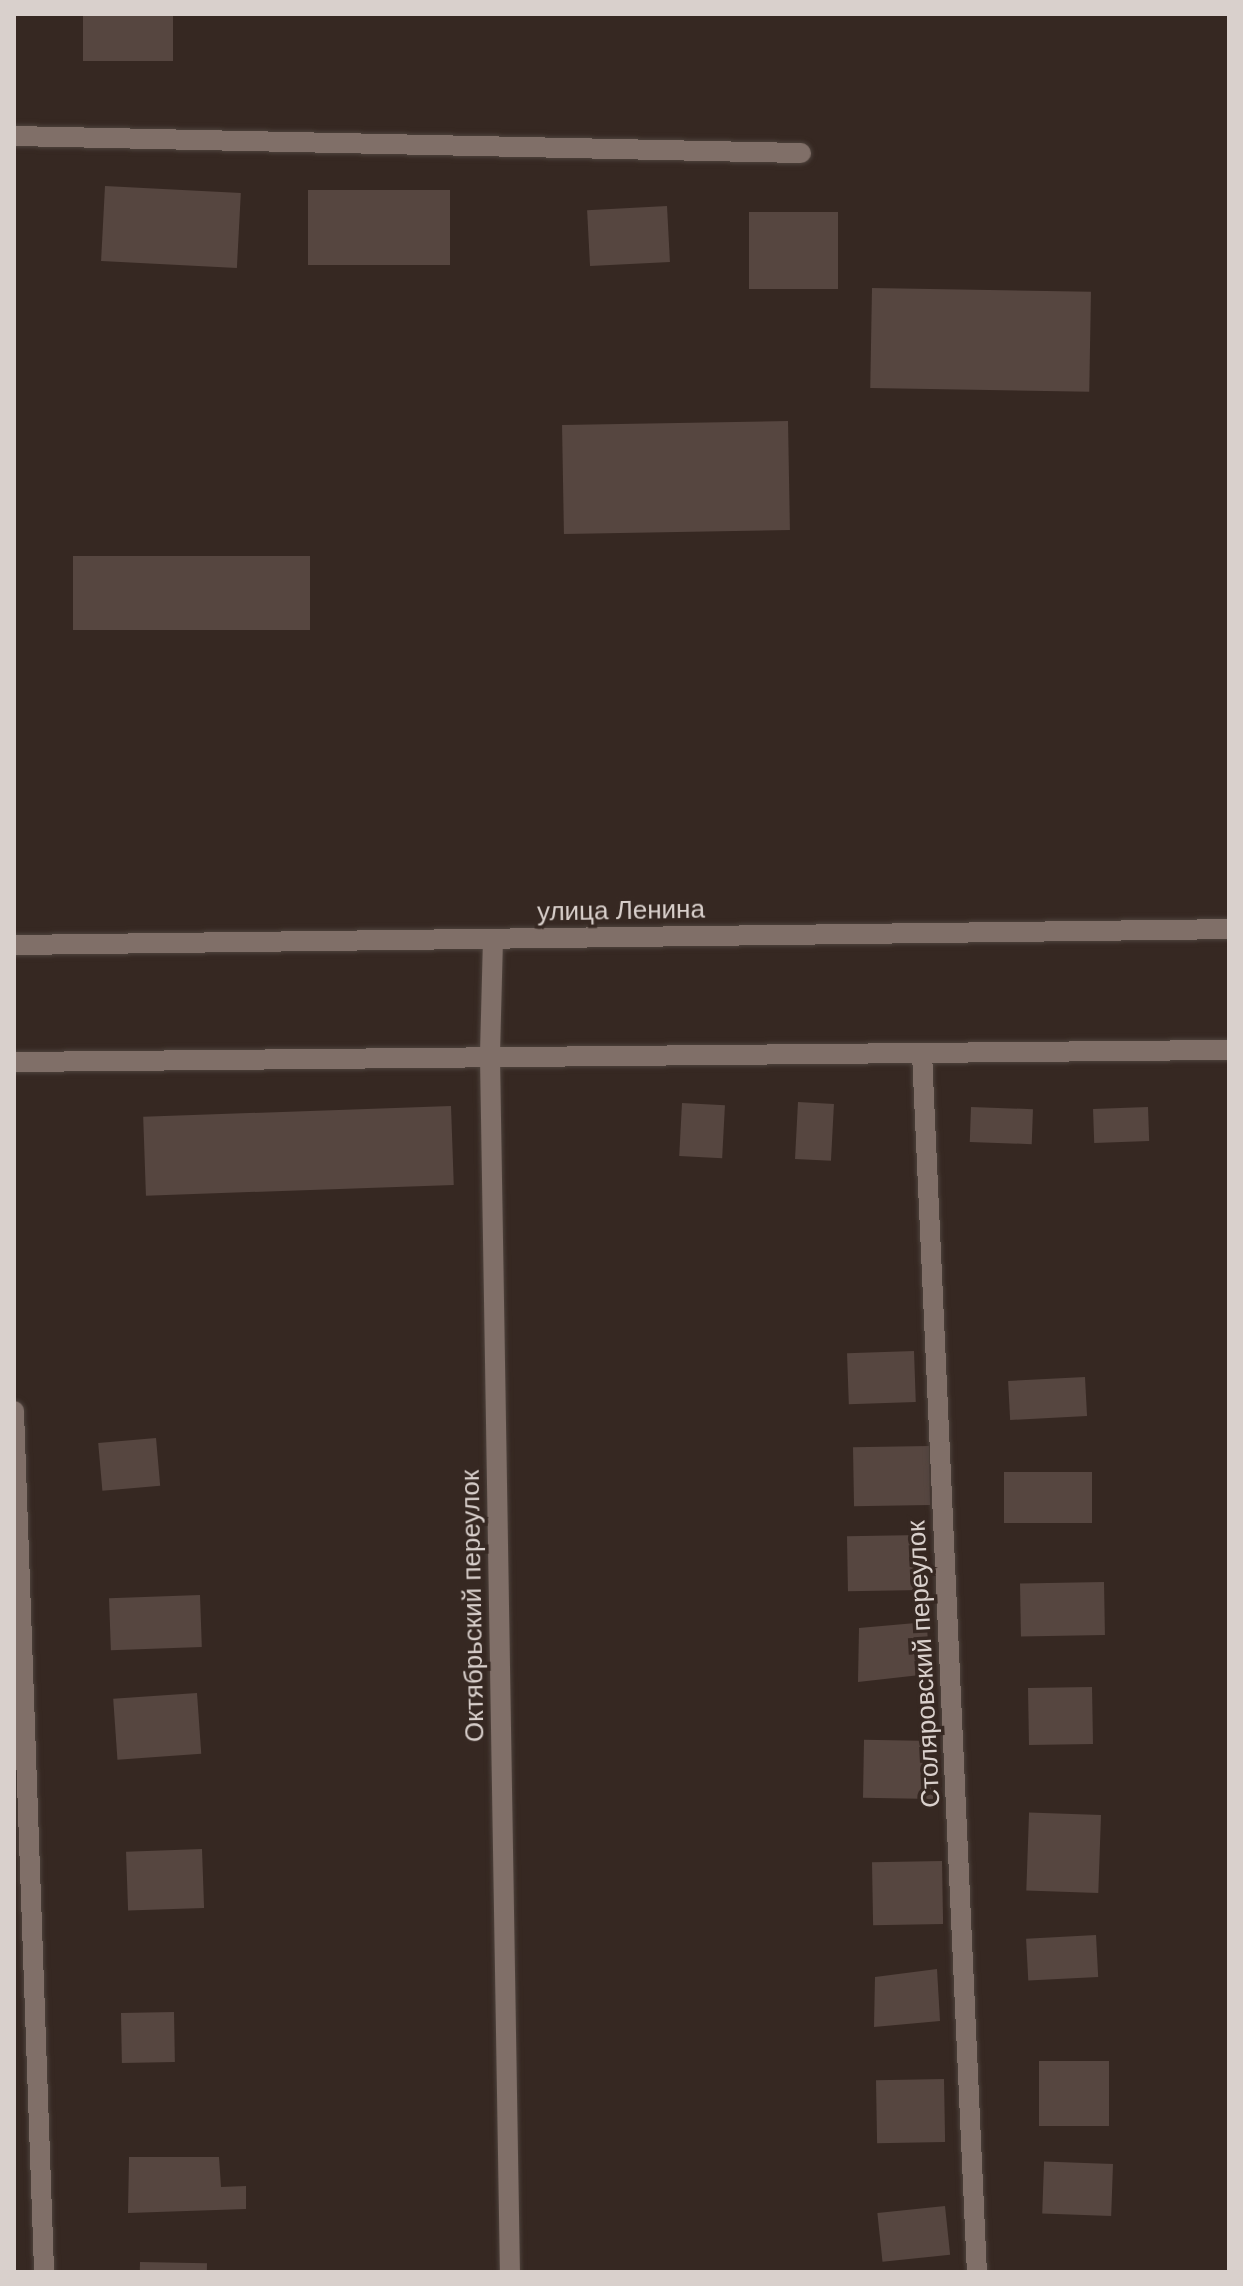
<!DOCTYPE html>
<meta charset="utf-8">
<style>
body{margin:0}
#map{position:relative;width:1243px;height:2286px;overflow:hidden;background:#362822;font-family:Helvetica,sans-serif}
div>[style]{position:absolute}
.building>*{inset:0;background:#564640;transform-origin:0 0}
.roads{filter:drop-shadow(0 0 2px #4e433d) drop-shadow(0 0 2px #4e433d)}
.minor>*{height:20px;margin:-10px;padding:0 10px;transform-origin:10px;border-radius:10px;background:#806f68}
span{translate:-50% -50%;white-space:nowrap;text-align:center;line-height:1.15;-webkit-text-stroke:7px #362822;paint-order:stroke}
.street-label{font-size:26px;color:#d9d0cc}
.frame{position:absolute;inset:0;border:16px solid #d9d0cc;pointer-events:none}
</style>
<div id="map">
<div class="building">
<div style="left:83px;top:14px;width:90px;height:47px"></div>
<div style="left:105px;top:186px;width:136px;height:75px;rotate:3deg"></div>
<div style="left:450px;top:190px;width:75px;height:142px;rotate:90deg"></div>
<div style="left:667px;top:206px;width:56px;height:80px;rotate:87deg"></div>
<div style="left:838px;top:212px;width:77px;height:89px;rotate:90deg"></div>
<div style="left:872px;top:288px;width:219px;height:100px;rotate:1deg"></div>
<div style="left:788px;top:421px;width:109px;height:226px;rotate:89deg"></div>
<div style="left:73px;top:556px;width:237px;height:74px"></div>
<div style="left:798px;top:1102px;width:36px;height:57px;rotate:3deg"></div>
<div style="left:682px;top:1103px;width:43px;height:53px;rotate:3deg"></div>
<div style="left:451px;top:1106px;width:79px;height:308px;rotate:88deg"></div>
<div style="left:971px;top:1107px;width:62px;height:35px;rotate:2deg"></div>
<div style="left:1148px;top:1107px;width:34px;height:55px;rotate:88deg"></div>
<div style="left:914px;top:1351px;width:51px;height:67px;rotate:88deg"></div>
<div style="left:1085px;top:1377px;width:39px;height:77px;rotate:87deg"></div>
<div style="left:156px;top:1438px;width:48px;height:58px;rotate:85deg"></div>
<div style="left:929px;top:1446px;width:59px;height:76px;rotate:89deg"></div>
<div style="left:1092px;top:1472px;width:51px;height:88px;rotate:90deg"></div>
<div style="left:921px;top:1535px;width:55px;height:74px;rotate:89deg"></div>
<div style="left:1104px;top:1582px;width:53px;height:84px;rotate:89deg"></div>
<div style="left:200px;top:1595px;width:52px;height:91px;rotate:88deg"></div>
<div style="clip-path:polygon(927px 1622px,929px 1674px,858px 1682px,859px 1628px)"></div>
<div style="left:1092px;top:1687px;width:57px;height:64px;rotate:89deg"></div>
<div style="left:197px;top:1693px;width:61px;height:84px;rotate:86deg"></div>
<div style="left:934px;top:1741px;width:58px;height:70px;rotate:91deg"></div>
<div style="left:1101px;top:1815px;width:78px;height:72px;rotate:92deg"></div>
<div style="left:202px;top:1849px;width:59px;height:76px;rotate:88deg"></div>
<div style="left:942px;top:1861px;width:63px;height:70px;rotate:89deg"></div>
<div style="left:1096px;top:1935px;width:42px;height:70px;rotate:87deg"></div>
<div style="clip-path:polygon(937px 1969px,940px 2021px,874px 2027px,875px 1977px)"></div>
<div style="left:174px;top:2012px;width:50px;height:53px;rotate:89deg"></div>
<div style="left:1109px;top:2061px;width:65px;height:70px;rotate:90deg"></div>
<div style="left:944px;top:2079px;width:63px;height:68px;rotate:89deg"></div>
<div style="clip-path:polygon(129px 2157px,219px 2157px,221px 2187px,246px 2186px,246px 2209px,128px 2213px)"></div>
<div style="left:1113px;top:2164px;width:52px;height:69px;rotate:92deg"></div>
<div style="left:945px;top:2206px;width:49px;height:68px;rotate:84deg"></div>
<div style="left:140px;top:2262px;width:67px;height:10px;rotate:1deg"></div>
</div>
<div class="roads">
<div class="minor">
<div style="left:14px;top:136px;width:787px;rotate:1.24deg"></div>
<div style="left:493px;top:939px;width:118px;rotate:91.5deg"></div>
<div style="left:490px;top:1057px;width:1215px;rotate:89.06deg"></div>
<div style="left:14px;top:945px;width:1215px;rotate:-0.75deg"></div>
<div style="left:922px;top:1053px;width:1220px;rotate:87.42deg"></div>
<div style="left:14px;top:1062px;width:1215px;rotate:-0.57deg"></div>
<div style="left:14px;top:1411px;width:862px;rotate:88deg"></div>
</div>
</div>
<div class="street-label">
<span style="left:621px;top:911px;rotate:-1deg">улица Ленина</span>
<span style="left:473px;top:1606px;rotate:-91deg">Октябрьский переулок</span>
<span style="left:924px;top:1664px;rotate:-93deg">Столяровский переулок</span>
</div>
<div class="frame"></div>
</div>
